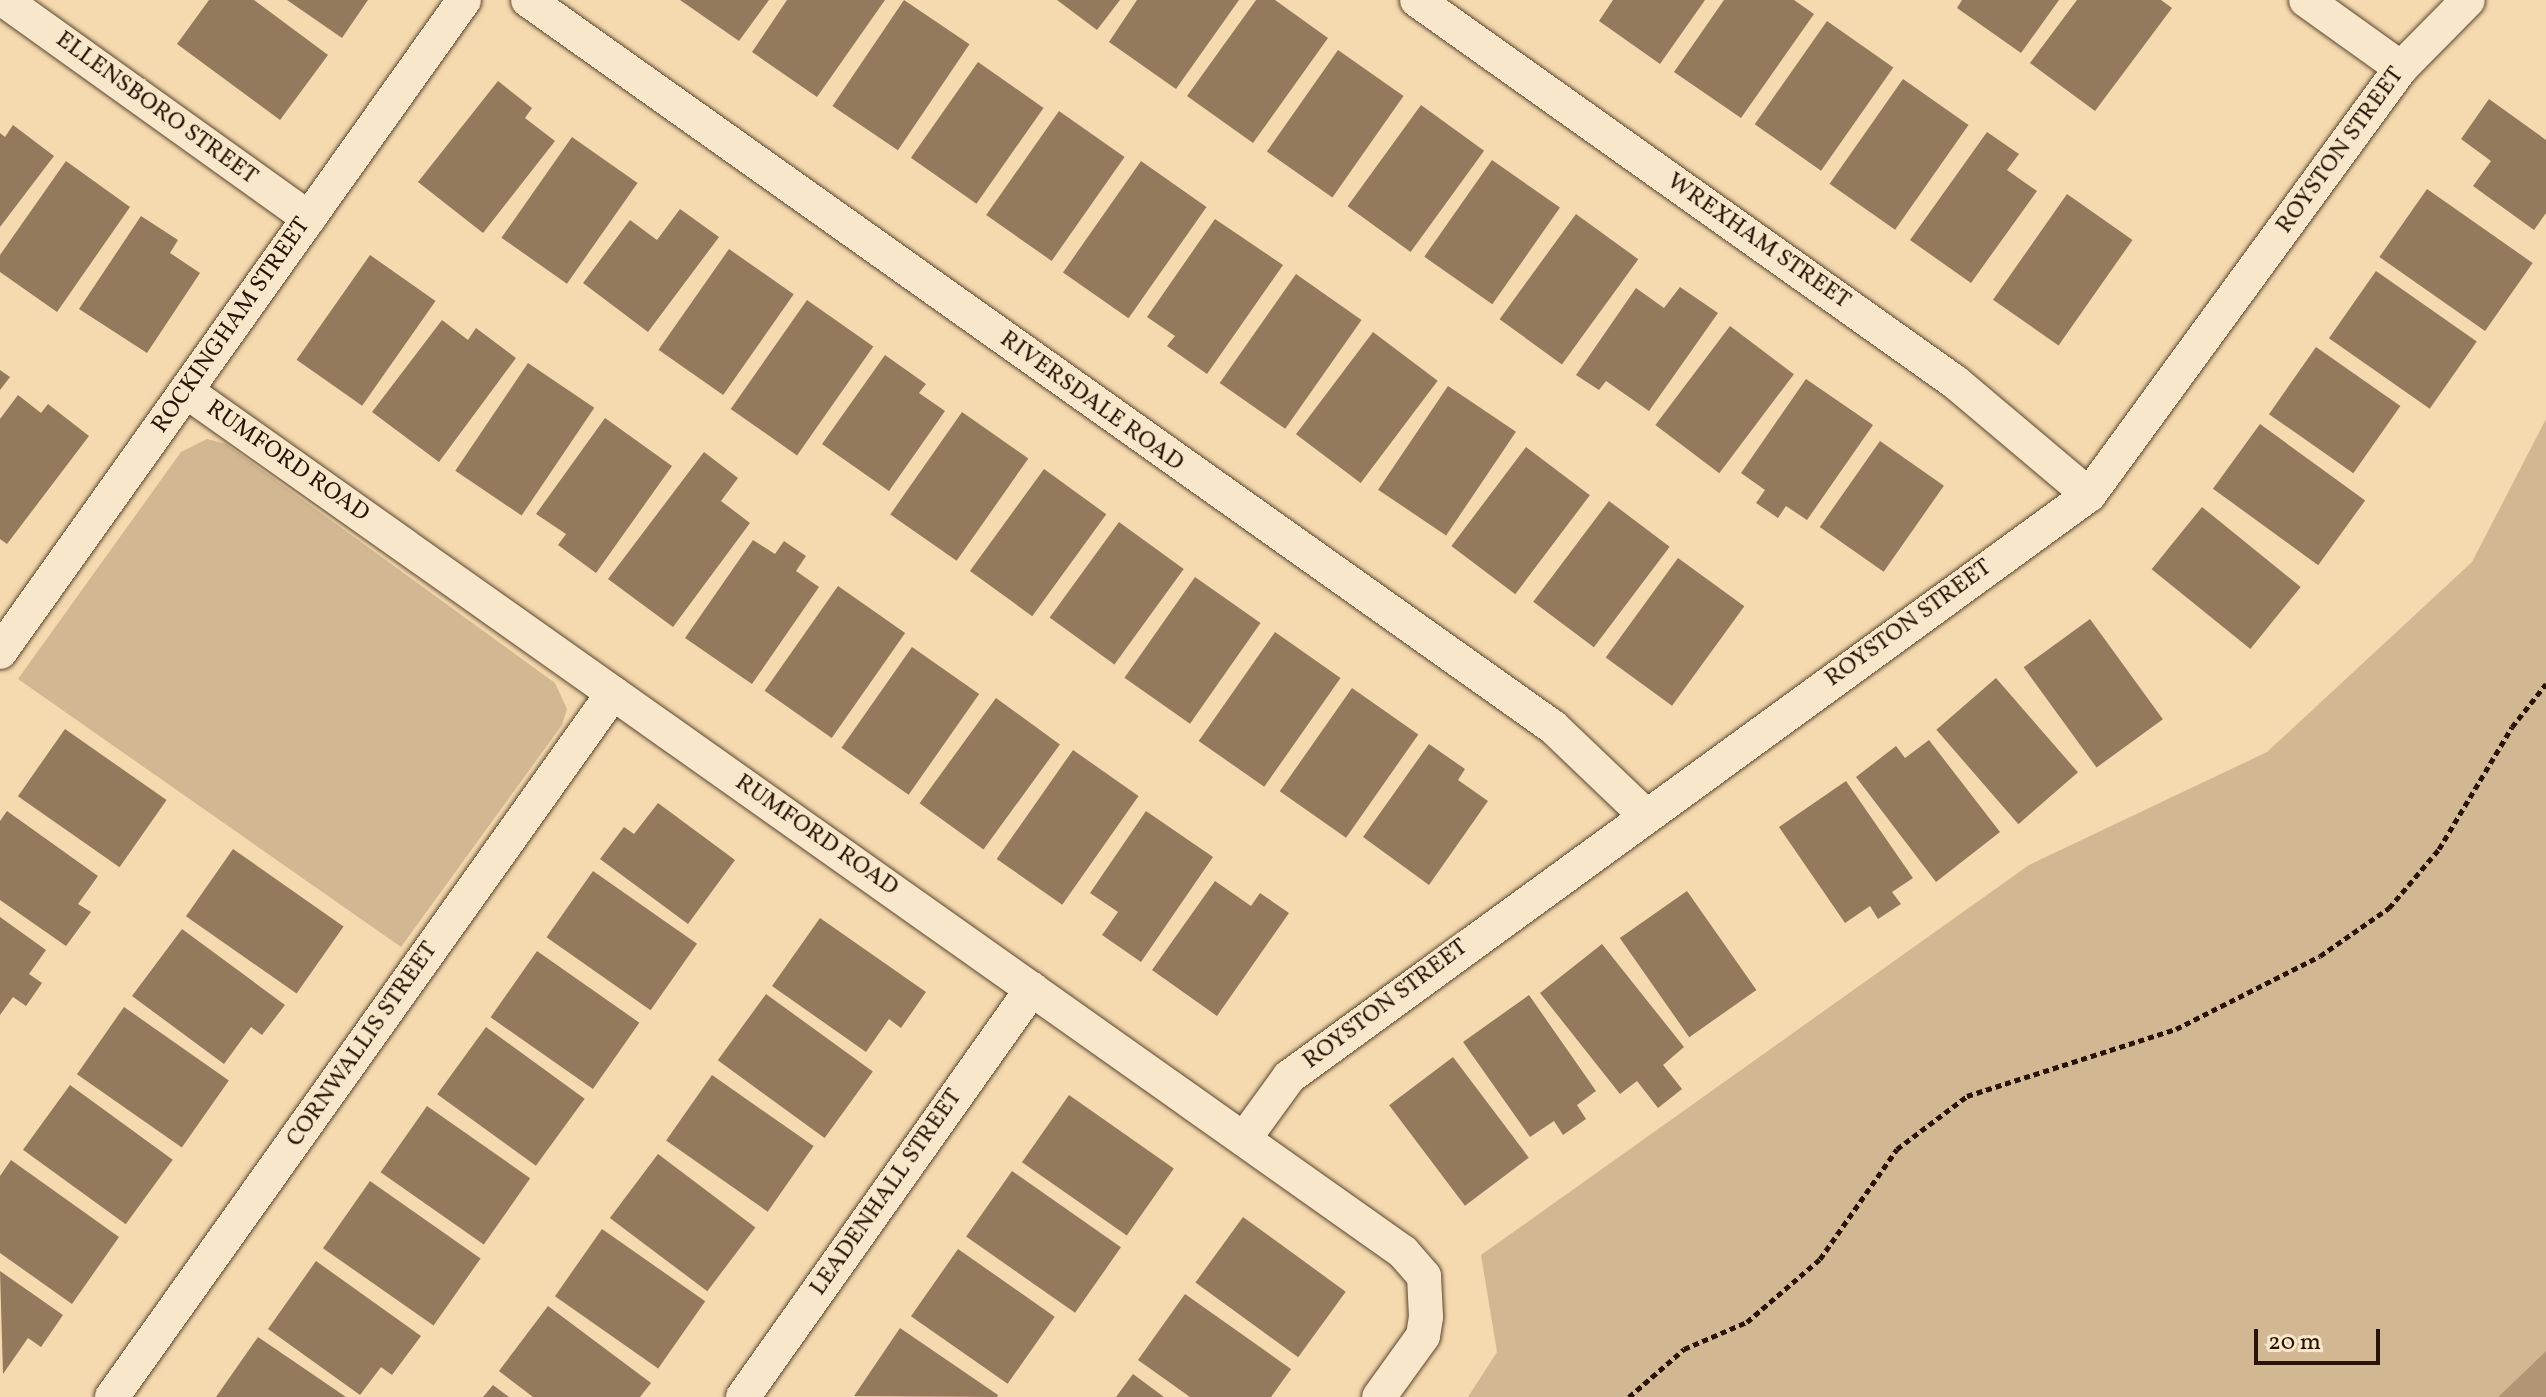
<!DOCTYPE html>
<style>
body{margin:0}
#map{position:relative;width:2546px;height:1397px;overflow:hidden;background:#f5daaf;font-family:Vollkorn,serif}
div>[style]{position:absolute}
.green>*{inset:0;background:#d2b892}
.water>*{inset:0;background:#b09675}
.building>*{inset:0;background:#937a5c;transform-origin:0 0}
.path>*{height:5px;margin-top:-2.5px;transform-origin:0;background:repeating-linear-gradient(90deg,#291303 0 6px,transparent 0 10px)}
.roads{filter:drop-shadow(0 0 2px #5c452e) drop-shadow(0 0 2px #5c452e)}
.street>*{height:34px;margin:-17px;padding:0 17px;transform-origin:17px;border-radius:17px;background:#f8e7cb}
span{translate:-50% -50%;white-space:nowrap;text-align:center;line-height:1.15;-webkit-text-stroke:7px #f8e7cb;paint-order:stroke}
.street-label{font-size:24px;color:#291303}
.scale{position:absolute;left:2254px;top:1329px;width:126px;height:36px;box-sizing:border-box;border:4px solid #291303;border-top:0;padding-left:10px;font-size:24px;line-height:28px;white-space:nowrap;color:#291303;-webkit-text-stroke:6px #f8e7cb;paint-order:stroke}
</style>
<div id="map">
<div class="green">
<div style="clip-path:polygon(2546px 419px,2546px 1351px,2498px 1397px,1468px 1397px,1497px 1352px,1481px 1255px,2029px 865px,2267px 752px,2472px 562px)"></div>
<div style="clip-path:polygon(207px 439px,226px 444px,555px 683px,567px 709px,562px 725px,401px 947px,18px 679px,181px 452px)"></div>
</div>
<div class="water">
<div style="clip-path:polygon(2546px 1351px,2546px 1397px,2498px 1397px)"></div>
</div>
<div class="building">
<div style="clip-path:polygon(209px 0,254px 0,328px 55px,280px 120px,177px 44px)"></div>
<div style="clip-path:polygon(287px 0,368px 0,342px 38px)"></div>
<div style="clip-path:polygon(680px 0,769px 0,739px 41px)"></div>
<div style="clip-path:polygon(787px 0,885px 0,817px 97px,752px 52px)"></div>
<div style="left:904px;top:0;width:79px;height:128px;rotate:34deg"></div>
<div style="clip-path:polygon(1057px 0,1120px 0,1097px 30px)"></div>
<div style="clip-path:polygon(1137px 0,1239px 0,1176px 89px,1109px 42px)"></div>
<div style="clip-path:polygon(1256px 0,1275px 0,1328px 38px,1253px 143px,1187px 96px)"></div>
<div style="clip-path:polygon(1613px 0,1705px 0,1660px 64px,1599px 21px)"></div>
<div style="clip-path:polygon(1724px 0,1794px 0,1814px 14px,1741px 118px,1674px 72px)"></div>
<div style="clip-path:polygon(1962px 0,2059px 0,2021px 53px,1957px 8px)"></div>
<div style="clip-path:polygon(2077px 0,2161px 0,2172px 8px,2095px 111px,2030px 63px)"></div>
<div style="left:1827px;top:21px;width:81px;height:126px;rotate:35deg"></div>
<div style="left:1338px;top:50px;width:80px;height:124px;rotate:35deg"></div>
<div style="left:978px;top:62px;width:80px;height:117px;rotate:35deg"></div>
<div style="left:1903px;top:79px;width:80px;height:128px;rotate:35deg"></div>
<div style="clip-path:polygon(498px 81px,532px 108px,525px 118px,555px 141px,483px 233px,418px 182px)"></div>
<div style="clip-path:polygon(2489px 99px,2546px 140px,2546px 213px,2534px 230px,2473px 186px,2491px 161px,2461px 139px)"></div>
<div style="left:1421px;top:105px;width:78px;height:125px;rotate:36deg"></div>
<div style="left:1059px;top:111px;width:80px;height:127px;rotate:35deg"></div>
<div style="clip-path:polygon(13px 125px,54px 156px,0 227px,0 133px,5px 137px)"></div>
<div style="clip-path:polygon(1987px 132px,2019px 154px,2007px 170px,2037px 191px,1971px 283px,1910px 240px)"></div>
<div style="left:572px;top:137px;width:80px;height:123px;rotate:35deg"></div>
<div style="left:1492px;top:160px;width:83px;height:118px;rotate:35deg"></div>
<div style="clip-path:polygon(66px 161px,130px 207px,57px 312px,0 272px,0 255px)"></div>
<div style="left:1141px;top:161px;width:80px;height:136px;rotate:35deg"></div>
<div style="left:2427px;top:189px;width:129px;height:83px;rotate:35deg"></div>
<div style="left:2067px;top:194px;width:80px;height:129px;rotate:35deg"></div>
<div style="clip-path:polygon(680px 209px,719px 237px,648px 332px,583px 283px,630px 220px,657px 240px)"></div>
<div style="left:1576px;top:214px;width:77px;height:130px;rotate:36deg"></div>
<div style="clip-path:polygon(141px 216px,178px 240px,170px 253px,200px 273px,147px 353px,79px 309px)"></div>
<div style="clip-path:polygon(1215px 219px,1283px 265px,1207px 374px,1167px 346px,1175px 336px,1147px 317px)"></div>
<div style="left:729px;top:249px;width:79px;height:123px;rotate:35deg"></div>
<div style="left:370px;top:255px;width:80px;height:128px;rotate:35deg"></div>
<div style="left:2376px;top:271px;width:123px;height:82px;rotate:35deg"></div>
<div style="left:1296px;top:274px;width:80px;height:133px;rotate:35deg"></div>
<div style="clip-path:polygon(1680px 287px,1718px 313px,1649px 411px,1606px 381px,1599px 390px,1576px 375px,1636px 288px,1664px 308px)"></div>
<div style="left:807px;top:300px;width:81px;height:133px;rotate:35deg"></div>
<div style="clip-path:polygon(442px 320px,468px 340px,476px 328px,516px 358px,439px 462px,372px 412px)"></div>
<div style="left:1730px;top:326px;width:80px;height:124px;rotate:37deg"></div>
<div style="left:1373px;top:332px;width:81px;height:128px;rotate:37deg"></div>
<div style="left:2316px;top:347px;width:103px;height:82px;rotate:35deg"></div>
<div style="clip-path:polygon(885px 355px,926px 384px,919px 393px,945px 411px,889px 491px,822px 444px)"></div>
<div style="left:528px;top:363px;width:80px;height:130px;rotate:34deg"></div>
<div style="clip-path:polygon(0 370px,10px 377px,0 390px)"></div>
<div style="clip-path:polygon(1806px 379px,1873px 425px,1807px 520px,1786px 506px,1778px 518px,1756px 503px,1765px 490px,1741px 473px)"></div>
<div style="left:1448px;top:386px;width:82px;height:125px;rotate:34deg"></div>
<div style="clip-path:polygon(18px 395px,41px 413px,48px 404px,89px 436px,7px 544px,0 539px,0 419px)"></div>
<div style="left:962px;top:412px;width:81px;height:125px;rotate:35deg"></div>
<div style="clip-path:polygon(605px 418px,672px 466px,596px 573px,558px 545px,566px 534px,536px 514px)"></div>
<div style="left:2260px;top:424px;width:130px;height:80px;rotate:36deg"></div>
<div style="left:1880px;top:441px;width:78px;height:105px;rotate:35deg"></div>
<div style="left:1526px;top:447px;width:80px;height:124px;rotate:37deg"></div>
<div style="clip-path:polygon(704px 452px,738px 478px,721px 501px,750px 523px,673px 627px,608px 579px)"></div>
<div style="left:1044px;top:469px;width:77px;height:126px;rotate:36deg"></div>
<div style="left:1609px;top:501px;width:76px;height:126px;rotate:37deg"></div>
<div style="left:2202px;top:507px;width:127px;height:80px;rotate:39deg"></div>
<div style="left:1119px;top:522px;width:80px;height:118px;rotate:36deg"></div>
<div style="clip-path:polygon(753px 540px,775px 554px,784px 541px,806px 556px,796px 571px,819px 587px,752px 684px,685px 638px)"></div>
<div style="left:1678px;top:558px;width:82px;height:123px;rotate:36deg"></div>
<div style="left:1195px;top:577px;width:80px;height:123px;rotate:35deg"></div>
<div style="left:838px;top:586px;width:82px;height:128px;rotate:35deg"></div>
<div style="left:2090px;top:619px;width:124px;height:82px;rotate:54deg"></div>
<div style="left:1275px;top:632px;width:80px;height:133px;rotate:35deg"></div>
<div style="left:912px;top:647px;width:82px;height:123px;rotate:35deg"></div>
<div style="left:1996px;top:678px;width:125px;height:79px;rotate:49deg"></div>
<div style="left:1352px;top:688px;width:81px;height:126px;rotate:35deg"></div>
<div style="left:996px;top:698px;width:79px;height:130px;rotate:36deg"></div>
<div style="left:65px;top:729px;width:124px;height:82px;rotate:35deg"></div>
<div style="clip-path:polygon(1929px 740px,2000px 832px,1936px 882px,1856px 777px,1896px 746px,1905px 758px)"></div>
<div style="clip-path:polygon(1429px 744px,1465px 769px,1458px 780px,1488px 801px,1429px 885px,1363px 837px)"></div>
<div style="left:1073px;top:750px;width:80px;height:133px;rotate:35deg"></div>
<div style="clip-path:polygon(1846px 781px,1913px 878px,1892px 892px,1901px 904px,1878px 919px,1870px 906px,1845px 923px,1779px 827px)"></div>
<div style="clip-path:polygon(658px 803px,735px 860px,688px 924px,600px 859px,624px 827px,634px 834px)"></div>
<div style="clip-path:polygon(7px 811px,98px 876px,78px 904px,91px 912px,66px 946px,0 900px,0 821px)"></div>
<div style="clip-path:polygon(1146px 811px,1213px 857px,1141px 962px,1102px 935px,1118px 912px,1090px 893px)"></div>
<div style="left:233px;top:849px;width:135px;height:82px;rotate:35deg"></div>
<div style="left:593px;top:871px;width:127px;height:81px;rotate:35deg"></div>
<div style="clip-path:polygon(1215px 881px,1251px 906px,1260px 893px,1289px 913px,1217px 1016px,1152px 970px)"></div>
<div style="left:1687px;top:891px;width:121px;height:82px;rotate:55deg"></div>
<div style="clip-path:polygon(0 917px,46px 950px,29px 974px,42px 983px,26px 1006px,13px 997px,0 1015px)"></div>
<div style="clip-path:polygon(820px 918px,926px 992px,901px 1028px,889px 1019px,866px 1052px,772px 986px)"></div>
<div style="clip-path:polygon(182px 929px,285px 1005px,262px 1035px,251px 1027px,224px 1064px,132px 996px)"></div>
<div style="clip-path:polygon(1602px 944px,1684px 1047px,1663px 1065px,1682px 1089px,1658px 1108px,1637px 1081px,1620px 1094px,1540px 993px)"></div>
<div style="left:537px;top:951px;width:125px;height:81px;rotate:35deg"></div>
<div style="left:766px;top:994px;width:132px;height:82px;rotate:36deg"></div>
<div style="clip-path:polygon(1529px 995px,1596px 1091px,1577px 1105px,1586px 1119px,1563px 1135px,1554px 1121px,1530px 1137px,1463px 1042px)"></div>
<div style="left:124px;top:1007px;width:128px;height:82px;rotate:35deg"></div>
<div style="left:486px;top:1027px;width:122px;height:83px;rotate:36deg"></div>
<div style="left:1453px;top:1057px;width:126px;height:80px;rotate:53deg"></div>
<div style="left:712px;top:1075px;width:124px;height:80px;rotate:35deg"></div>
<div style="left:70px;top:1085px;width:127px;height:80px;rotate:36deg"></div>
<div style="left:1069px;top:1095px;width:128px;height:82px;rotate:35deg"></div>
<div style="left:427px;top:1106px;width:126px;height:81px;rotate:35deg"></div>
<div style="left:658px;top:1154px;width:122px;height:80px;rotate:37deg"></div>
<div style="clip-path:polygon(11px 1160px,119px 1237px,72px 1304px,0 1253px,0 1176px)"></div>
<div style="left:1012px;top:1171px;width:133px;height:80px;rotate:35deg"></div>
<div style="left:370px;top:1181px;width:135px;height:82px;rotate:35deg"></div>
<div style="left:1243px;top:1217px;width:127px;height:81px;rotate:36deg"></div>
<div style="left:602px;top:1229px;width:126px;height:82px;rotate:35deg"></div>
<div style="left:958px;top:1249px;width:118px;height:82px;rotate:35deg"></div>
<div style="clip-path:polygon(316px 1261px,421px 1336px,392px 1375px,381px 1367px,360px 1395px,268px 1329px)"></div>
<div style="clip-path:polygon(0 1271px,63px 1315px,41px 1347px,28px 1338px,3px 1374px)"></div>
<div style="clip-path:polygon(1185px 1294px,1291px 1369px,1271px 1397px,1190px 1397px,1138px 1360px)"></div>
<div style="clip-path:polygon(548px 1306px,651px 1383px,640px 1397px,533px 1397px,499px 1371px)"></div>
<div style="clip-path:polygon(900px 1328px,998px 1395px,997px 1397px,854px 1396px)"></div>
<div style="clip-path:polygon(258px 1337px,346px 1397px,216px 1397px)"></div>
<div style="clip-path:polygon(1133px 1374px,1164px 1397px,1116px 1397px)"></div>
<div style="clip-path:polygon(493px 1385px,509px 1397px,483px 1397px)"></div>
</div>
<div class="path">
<div style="left:1629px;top:1397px;width:73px;rotate:-41.1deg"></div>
<div style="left:1684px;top:1349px;width:69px;rotate:-23.2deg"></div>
<div style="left:1747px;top:1322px;width:96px;rotate:-40.8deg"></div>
<div style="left:1820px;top:1259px;width:134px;rotate:-55deg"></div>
<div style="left:1897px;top:1149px;width:88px;rotate:-37.1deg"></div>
<div style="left:1967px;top:1096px;width:219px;rotate:-17.8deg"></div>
<div style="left:2176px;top:1029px;width:161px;rotate:-26.9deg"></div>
<div style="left:2320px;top:956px;width:84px;rotate:-34.8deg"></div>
<div style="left:2389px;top:908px;width:77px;rotate:-49.7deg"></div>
<div style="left:2439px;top:849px;width:142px;rotate:-59.1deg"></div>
<div style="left:2512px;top:727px;width:55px;rotate:-51.7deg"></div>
</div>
<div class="roads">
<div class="street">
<div style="left:4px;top:0;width:375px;rotate:35.6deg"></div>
<div style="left:528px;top:0;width:1257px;rotate:35.35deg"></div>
<div style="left:1553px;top:727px;width:126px;rotate:43.7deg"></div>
<div style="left:1417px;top:0;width:660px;rotate:35.38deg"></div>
<div style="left:1955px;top:382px;width:175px;rotate:40.1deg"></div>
<div style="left:2306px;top:0;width:117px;rotate:35.6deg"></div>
<div style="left:186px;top:391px;width:1491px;rotate:35.28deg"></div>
<div style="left:1403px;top:1252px;width:32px;rotate:49deg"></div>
<div style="left:1424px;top:1276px;width:41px;rotate:87.2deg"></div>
<div style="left:1426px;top:1317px;width:19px;rotate:99deg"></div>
<div style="left:1423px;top:1336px;width:75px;rotate:125.8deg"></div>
<div style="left:0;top:652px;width:800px;rotate:-54.56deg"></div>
<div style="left:1244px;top:1139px;width:77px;rotate:-54deg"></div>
<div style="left:1289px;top:1077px;width:989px;rotate:-36.04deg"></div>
<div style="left:2089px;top:495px;width:529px;rotate:-53.85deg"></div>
<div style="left:2401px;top:68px;width:95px;rotate:-45.4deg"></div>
<div style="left:112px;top:1397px;width:864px;rotate:-54.56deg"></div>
<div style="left:743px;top:1397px;width:500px;rotate:-54.7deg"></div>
</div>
</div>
<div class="street-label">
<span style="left:156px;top:109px;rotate:36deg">ELLENSBORO STREET</span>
<span style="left:2341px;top:151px;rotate:-54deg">ROYSTON STREET</span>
<span style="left:1758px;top:242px;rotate:35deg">WREXHAM STREET</span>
<span style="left:232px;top:326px;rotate:-55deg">ROCKINGHAM STREET</span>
<span style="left:1091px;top:402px;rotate:36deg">RIVERSDALE ROAD</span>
<span style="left:287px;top:462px;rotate:35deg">RUMFORD ROAD</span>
<span style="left:1909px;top:624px;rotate:-36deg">ROYSTON STREET</span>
<span style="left:816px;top:836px;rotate:35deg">RUMFORD ROAD</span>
<span style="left:1386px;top:1005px;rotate:-37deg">ROYSTON STREET</span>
<span style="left:363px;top:1045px;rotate:-55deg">CORNWALLIS STREET</span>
<span style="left:887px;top:1193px;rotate:-55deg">LEADENHALL STREET</span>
</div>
<div class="scale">20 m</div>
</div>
